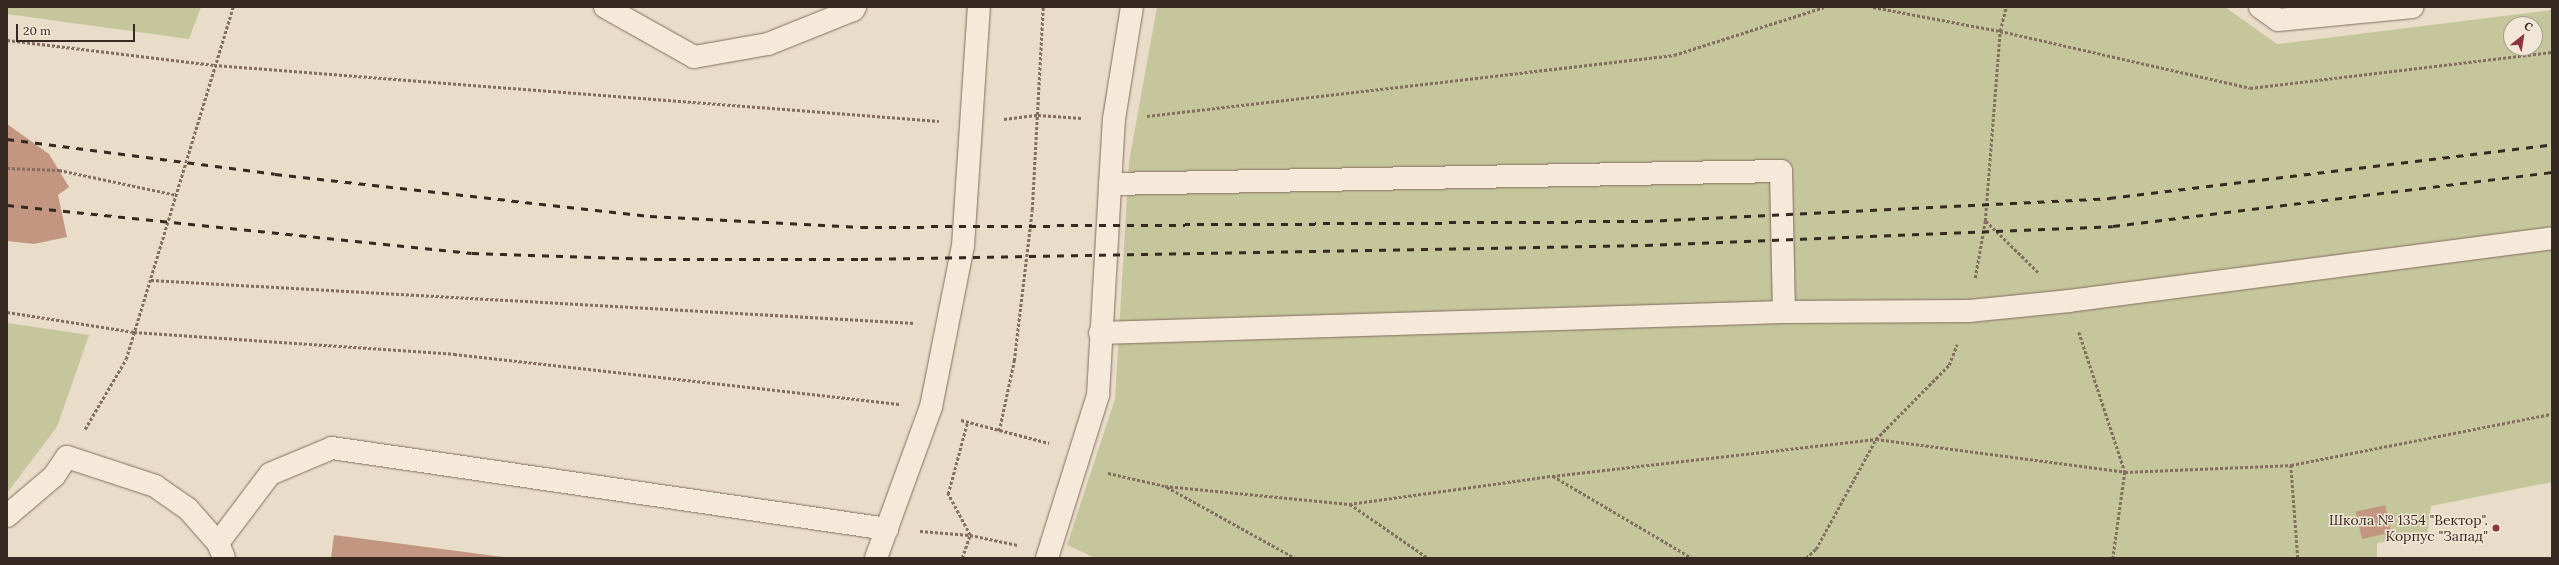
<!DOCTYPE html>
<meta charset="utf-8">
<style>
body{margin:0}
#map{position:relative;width:2559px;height:565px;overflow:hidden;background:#e9dcc8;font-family:Lora,serif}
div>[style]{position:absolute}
.green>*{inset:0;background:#c6c69d}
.building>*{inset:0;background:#c39682;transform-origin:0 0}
.path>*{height:2.5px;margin-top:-1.25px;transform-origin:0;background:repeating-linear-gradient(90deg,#836e5f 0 3px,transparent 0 5px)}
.roads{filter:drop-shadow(0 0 1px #836e5f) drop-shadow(0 0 1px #836e5f)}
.minor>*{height:22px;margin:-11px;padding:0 11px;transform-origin:11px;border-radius:11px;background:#f5eada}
.rail>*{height:3px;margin-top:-1.5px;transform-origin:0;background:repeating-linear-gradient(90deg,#352921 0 7px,transparent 0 14px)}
.dots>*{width:11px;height:11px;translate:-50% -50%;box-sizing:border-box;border:2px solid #f2e7d6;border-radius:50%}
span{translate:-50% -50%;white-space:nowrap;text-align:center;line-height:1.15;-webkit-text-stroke:3px #f2e7d6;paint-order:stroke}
.poi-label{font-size:14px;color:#352921}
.right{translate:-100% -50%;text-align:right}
.frame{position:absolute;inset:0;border:8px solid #352921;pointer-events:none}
.north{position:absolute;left:2503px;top:16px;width:40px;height:40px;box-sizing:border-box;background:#f2e7d6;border:1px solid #a69b8e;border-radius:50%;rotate:30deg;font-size:11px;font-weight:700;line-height:16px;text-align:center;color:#352921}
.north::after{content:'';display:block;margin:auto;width:14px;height:18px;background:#8b363f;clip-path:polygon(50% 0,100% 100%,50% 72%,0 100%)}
.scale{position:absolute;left:16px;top:24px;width:119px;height:18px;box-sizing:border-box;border:2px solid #352921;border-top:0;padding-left:5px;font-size:12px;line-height:14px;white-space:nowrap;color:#352921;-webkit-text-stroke:3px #f2e7d6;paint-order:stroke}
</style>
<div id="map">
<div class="green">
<div style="clip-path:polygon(7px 7px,201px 7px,189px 39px,7px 14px)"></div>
<div style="clip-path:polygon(evenodd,1157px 7px,2225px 7px,2277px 44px,2552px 10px,2552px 482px,2431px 506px,2427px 537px,2377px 543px,2377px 558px,1095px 558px,1067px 545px,1115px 399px,1129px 162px,1157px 7px,2511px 24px,2535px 24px,2535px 48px,2511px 48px,2511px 24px)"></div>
<div style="clip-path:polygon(7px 323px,89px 335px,57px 427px,7px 493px)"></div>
</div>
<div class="building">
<div style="clip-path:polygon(7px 124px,49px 154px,69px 187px,58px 195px,67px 237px,34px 244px,7px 241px)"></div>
<div style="left:2385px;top:505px;width:28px;height:30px;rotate:77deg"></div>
<div style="clip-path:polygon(334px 535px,503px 557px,503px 558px,331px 558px)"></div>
</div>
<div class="path">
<div style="left:1873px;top:7px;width:129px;rotate:10.7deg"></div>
<div style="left:2000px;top:31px;width:256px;rotate:12.8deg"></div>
<div style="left:2250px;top:88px;width:304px;rotate:-6.8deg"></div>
<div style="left:7px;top:40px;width:209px;rotate:6.9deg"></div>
<div style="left:214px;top:65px;width:727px;rotate:4.42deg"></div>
<div style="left:1147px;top:116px;width:531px;rotate:-6.6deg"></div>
<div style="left:1674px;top:55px;width:157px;rotate:-17.7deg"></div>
<div style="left:1004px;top:119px;width:34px;rotate:-7deg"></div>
<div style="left:1038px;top:115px;width:44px;rotate:3.9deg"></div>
<div style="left:7px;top:168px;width:52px;rotate:2.2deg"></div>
<div style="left:59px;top:170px;width:121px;rotate:12deg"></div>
<div style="left:1986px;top:221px;width:73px;rotate:44.4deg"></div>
<div style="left:1975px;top:278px;width:58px;rotate:-80deg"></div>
<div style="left:1985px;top:221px;width:191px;rotate:-85.5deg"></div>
<div style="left:2000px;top:31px;width:25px;rotate:-76deg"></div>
<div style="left:151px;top:280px;width:765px;rotate:3.22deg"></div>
<div style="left:7px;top:312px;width:129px;rotate:8.9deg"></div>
<div style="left:134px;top:332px;width:321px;rotate:3.9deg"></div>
<div style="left:454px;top:354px;width:448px;rotate:6.4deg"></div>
<div style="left:2079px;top:332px;width:147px;rotate:71.8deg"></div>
<div style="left:2125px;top:472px;width:87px;rotate:97.9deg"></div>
<div style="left:961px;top:420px;width:91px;rotate:14.6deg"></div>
<div style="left:85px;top:429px;width:81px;rotate:-59.6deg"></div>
<div style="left:126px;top:359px;width:368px;rotate:-73.1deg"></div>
<div style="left:999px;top:431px;width:72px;rotate:-77.9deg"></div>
<div style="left:1014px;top:361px;width:152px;rotate:-83.2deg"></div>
<div style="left:1032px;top:210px;width:203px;rotate:-86.9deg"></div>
<div style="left:2291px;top:465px;width:93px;rotate:85.7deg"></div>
<div style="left:1108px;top:473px;width:58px;rotate:12.8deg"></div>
<div style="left:1165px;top:486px;width:185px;rotate:5.6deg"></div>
<div style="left:1349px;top:504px;width:205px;rotate:-7.9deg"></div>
<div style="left:1552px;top:476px;width:326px;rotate:-6.5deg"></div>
<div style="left:1876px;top:439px;width:251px;rotate:7.5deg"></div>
<div style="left:2125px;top:472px;width:166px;rotate:-2.4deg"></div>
<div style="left:2291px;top:465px;width:266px;rotate:-11.1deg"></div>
<div style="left:1553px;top:476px;width:161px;rotate:30.5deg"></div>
<div style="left:1167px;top:487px;width:146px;rotate:29deg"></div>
<div style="left:1350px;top:504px;width:95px;rotate:34.7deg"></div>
<div style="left:920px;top:531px;width:50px;rotate:4.6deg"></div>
<div style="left:970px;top:535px;width:49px;rotate:11.8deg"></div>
<div style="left:962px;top:558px;width:24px;rotate:-71deg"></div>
<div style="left:970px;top:535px;width:47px;rotate:-118.2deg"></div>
<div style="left:948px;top:494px;width:73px;rotate:-75deg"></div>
<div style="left:1806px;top:558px;width:13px;rotate:-42deg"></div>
<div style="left:1816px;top:549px;width:125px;rotate:-61.4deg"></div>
<div style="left:1876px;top:439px;width:104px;rotate:-45.4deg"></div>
<div style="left:1949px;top:365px;width:22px;rotate:-69deg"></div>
</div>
<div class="roads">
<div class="minor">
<div style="left:605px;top:7px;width:102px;rotate:29.3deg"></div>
<div style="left:694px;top:57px;width:75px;rotate:-10deg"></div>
<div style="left:768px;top:44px;width:92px;rotate:-21.8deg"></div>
<div style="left:853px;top:10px;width:4px;rotate:-56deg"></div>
<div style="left:2260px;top:7px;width:22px;rotate:36deg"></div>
<div style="left:2278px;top:20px;width:135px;rotate:-5.5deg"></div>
<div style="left:1110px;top:184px;width:671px;rotate:-1.11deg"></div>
<div style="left:1781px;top:171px;width:141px;rotate:88.8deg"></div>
<div style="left:1100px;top:333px;width:684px;rotate:-1.76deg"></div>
<div style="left:1784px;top:312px;width:185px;rotate:-0.3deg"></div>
<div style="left:1969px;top:311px;width:100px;rotate:-5.7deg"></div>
<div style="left:2069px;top:301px;width:487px;rotate:-7.4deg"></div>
<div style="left:7px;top:516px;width:62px;rotate:-40.4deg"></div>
<div style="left:54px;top:476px;width:23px;rotate:-56deg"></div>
<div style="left:67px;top:457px;width:93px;rotate:18.2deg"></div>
<div style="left:155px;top:486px;width:40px;rotate:34.9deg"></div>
<div style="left:188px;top:509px;width:45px;rotate:48.6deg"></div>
<div style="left:218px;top:543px;width:16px;rotate:68deg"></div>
<div style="left:218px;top:543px;width:86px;rotate:-53deg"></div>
<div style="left:270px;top:474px;width:67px;rotate:-22.8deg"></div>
<div style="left:332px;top:448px;width:561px;rotate:8.3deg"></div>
<div style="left:876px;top:558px;width:161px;rotate:-70deg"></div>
<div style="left:931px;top:407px;width:164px;rotate:-78.8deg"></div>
<div style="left:963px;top:246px;width:240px;rotate:-86.2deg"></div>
<div style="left:1047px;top:558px;width:171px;rotate:-72.6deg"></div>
<div style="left:1098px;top:395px;width:276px;rotate:-86.7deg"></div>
<div style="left:1114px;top:119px;width:113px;rotate:-80.9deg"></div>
</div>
</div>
<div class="rail">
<div style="left:7px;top:139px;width:270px;rotate:7.4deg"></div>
<div style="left:275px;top:174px;width:377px;rotate:6.4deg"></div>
<div style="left:650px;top:216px;width:211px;rotate:3deg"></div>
<div style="left:861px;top:227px;width:785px;rotate:-0.44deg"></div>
<div style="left:1646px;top:221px;width:464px;rotate:-2.8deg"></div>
<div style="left:2109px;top:198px;width:446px;rotate:-6.9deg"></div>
<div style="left:7px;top:205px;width:467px;rotate:5.9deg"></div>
<div style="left:472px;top:253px;width:183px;rotate:1.9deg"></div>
<div style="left:655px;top:259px;width:206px"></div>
<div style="left:861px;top:259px;width:785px;rotate:-1.02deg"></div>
<div style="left:1646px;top:245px;width:467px;rotate:-2.3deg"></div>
<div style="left:2113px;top:226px;width:442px;rotate:-7deg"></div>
</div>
<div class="dots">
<div style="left:2496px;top:528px;background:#8b363f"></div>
</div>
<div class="poi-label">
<span class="right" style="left:2488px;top:528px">Школа № 1354 "Вектор".<br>Корпус "Запад"</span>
</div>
<div class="frame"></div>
<div class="north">С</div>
<div class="scale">20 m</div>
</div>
